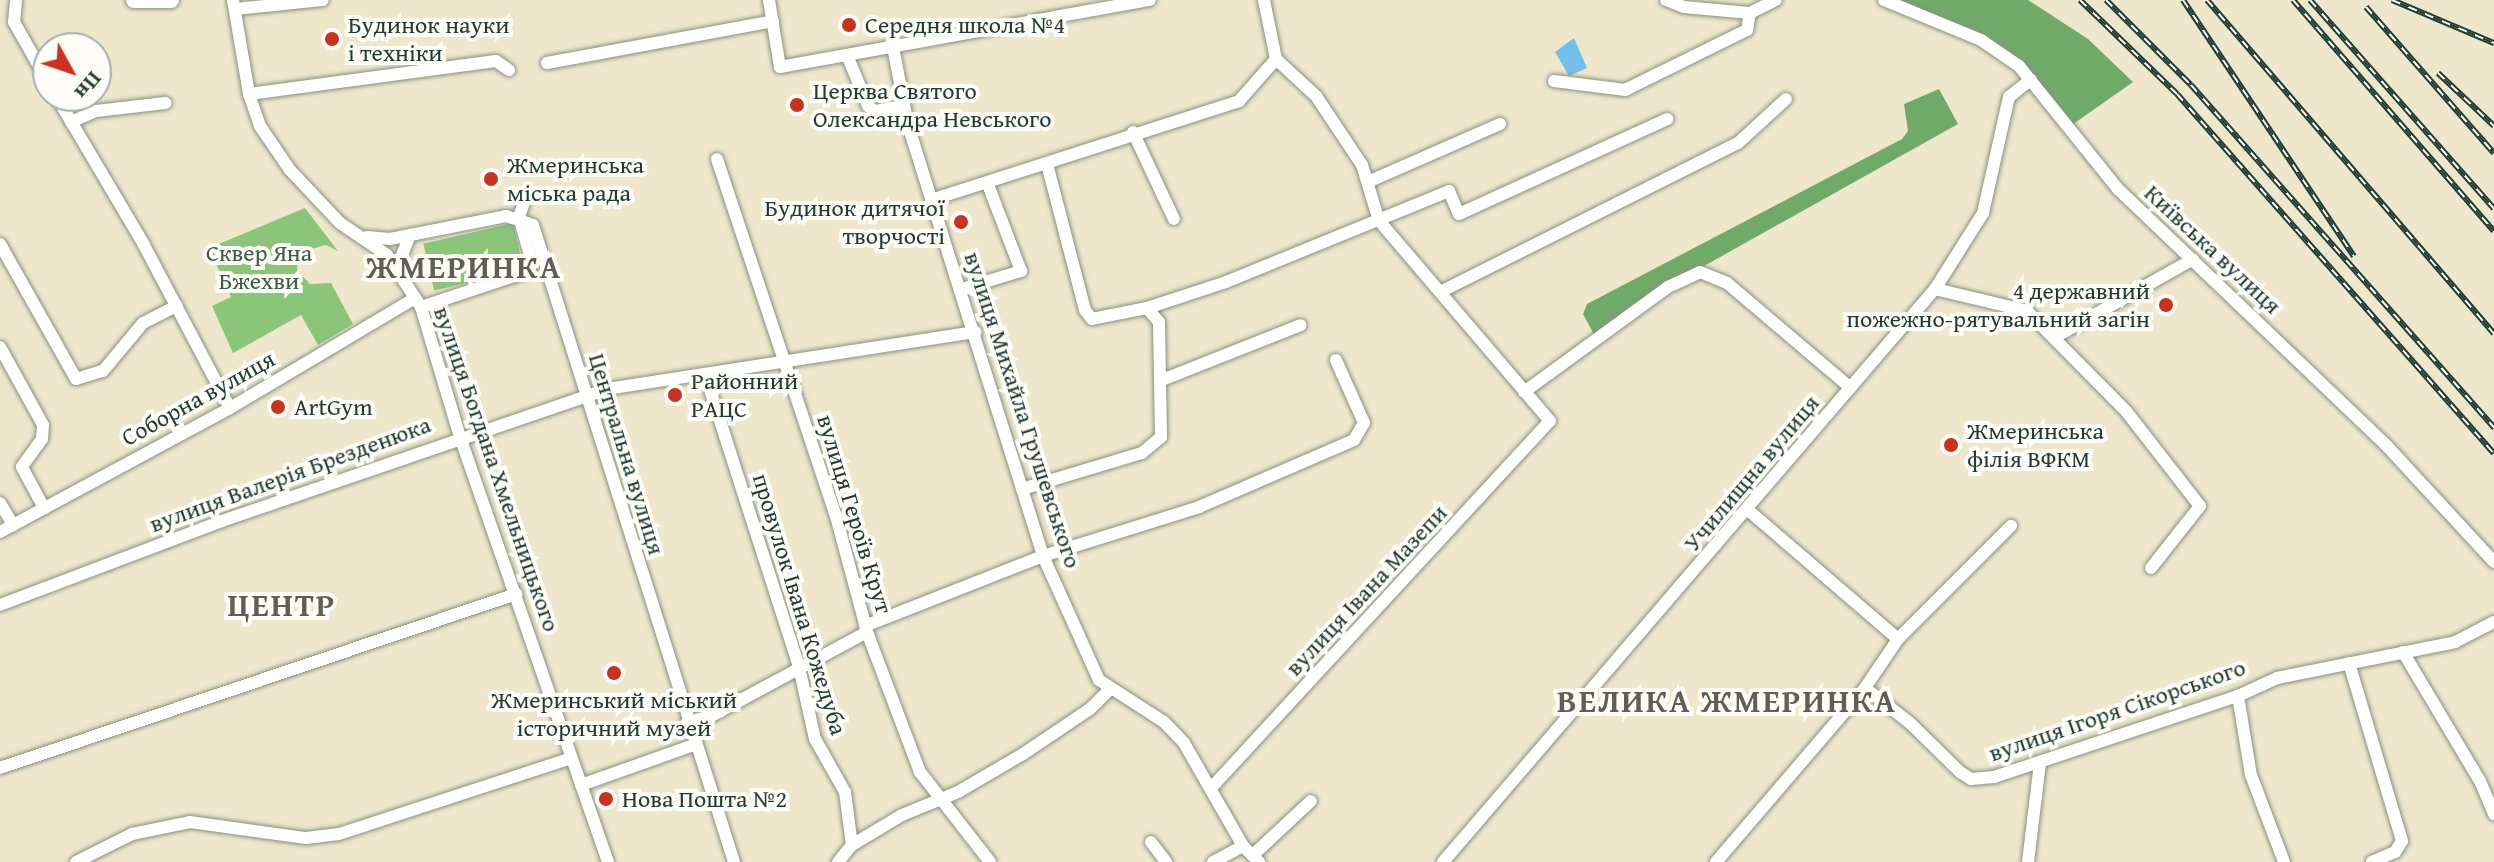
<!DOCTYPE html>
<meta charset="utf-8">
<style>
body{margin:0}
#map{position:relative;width:2494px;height:862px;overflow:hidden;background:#eee7cc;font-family:"Gentium Book Plus",serif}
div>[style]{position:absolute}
.green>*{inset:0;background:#8bc579;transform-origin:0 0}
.forest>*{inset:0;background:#70aa69}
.water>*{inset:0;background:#72bfec}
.roads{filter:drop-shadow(0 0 2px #869280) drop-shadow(0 0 2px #869280)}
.minor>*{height:12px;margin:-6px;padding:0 6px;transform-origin:6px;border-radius:6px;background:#fff}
.major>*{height:16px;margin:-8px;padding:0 8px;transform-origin:8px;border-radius:8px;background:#fff}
.rail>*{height:6px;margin-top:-3px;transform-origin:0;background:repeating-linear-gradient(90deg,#fdfcf7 0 9px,#1f3d34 0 18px);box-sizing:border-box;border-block:2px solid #1f3d34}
.dots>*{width:22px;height:22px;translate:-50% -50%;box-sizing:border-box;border:4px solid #fdfcf7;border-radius:50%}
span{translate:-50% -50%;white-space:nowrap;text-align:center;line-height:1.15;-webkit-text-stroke:8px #fdfcf7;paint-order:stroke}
.poi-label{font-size:24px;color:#1f3d34}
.left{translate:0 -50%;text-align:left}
.right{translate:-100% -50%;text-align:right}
.street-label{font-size:24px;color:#1f3d34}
.park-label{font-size:24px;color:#3a5f45}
.district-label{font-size:32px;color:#625d55;font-weight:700;letter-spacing:2px}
.north{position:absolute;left:32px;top:32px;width:80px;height:80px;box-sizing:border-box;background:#fdfcf7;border:2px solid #a4b0a9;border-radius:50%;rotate:130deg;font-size:22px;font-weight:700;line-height:32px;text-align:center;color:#1f3d34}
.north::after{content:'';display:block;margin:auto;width:28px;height:36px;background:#c8321e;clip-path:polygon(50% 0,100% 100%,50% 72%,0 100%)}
</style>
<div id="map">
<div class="green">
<div style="clip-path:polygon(305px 208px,338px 251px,326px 245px,311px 249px,298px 260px,297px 270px,310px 284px,331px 283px,353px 324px,318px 345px,301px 315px,233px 353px,212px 306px,231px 297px,209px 248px)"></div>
<div style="left:513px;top:223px;width:48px;height:92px;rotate:77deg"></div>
</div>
<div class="forest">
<div style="clip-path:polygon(1884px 0,2028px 0,2088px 39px,2133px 82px,2069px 127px,2005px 55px)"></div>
<div style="clip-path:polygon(1939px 89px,1958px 124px,1679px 280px,1597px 340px,1583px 314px,1587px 304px,1902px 139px,1908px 131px,1904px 104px)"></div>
</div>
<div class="water">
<div style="clip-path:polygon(1574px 38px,1587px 68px,1569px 76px,1555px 52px)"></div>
</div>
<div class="roads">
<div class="minor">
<div style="left:16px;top:0;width:22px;rotate:95deg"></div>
<div style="left:14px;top:22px;width:69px;rotate:60.5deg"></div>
<div style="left:233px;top:0;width:95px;rotate:80.3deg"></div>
<div style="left:249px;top:94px;width:34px;rotate:71deg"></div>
<div style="left:260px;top:126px;width:53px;rotate:55.7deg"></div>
<div style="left:290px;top:170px;width:73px;rotate:46.7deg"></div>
<div style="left:340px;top:223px;width:57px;rotate:34.2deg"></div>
<div style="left:387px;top:255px;width:62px;rotate:56.8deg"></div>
<div style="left:421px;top:307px;width:136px;rotate:73.3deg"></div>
<div style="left:460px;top:437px;width:450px;rotate:70.8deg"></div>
<div style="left:769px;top:0;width:68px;rotate:80.7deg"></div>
<div style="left:780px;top:67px;width:376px;rotate:-10.3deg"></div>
<div style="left:1666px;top:0;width:19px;rotate:21deg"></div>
<div style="left:1684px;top:7px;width:66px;rotate:5.2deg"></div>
<div style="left:1750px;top:13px;width:29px;rotate:-27deg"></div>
<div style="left:1884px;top:0;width:105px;rotate:22.4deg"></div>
<div style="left:1981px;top:40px;width:46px;rotate:34.4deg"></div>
<div style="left:2019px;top:66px;width:158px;rotate:51.2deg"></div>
<div style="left:2118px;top:189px;width:371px;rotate:43.7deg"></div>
<div style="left:2386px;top:445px;width:159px;rotate:47.3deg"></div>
<div style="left:235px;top:9px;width:88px;rotate:-5.8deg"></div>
<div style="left:893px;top:47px;width:79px;rotate:79.1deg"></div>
<div style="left:908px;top:125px;width:452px;rotate:72.6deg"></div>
<div style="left:1043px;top:556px;width:136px;rotate:65.7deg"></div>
<div style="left:1099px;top:680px;width:77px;rotate:32.9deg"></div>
<div style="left:1164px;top:722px;width:29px;rotate:46deg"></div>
<div style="left:1184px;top:743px;width:119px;rotate:60.2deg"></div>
<div style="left:1243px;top:846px;width:23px;rotate:45deg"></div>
<div style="left:847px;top:55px;width:55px;rotate:67.6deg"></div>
<div style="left:868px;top:106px;width:8px;rotate:40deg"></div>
<div style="left:874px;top:111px;width:29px;rotate:-10deg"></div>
<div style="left:547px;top:63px;width:230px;rotate:-10.5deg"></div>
<div style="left:1554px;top:81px;width:72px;rotate:7.2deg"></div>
<div style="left:1625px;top:90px;width:136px;rotate:-26.2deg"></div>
<div style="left:1747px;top:30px;width:17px;rotate:-80deg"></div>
<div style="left:249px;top:94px;width:249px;rotate:-7.6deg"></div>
<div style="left:496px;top:61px;width:16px;rotate:35deg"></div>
<div style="left:56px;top:96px;width:173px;rotate:59.4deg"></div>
<div style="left:144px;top:245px;width:184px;rotate:62.2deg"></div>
<div style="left:71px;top:122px;width:27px;rotate:-24deg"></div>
<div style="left:96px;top:111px;width:70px;rotate:-6.5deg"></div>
<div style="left:1133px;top:132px;width:96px;rotate:64.8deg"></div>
<div style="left:717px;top:159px;width:376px;rotate:71.6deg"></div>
<div style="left:836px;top:516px;width:120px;rotate:75deg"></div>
<div style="left:867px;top:632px;width:150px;rotate:69.3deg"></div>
<div style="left:920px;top:772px;width:114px;rotate:52.1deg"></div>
<div style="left:1370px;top:181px;width:142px;rotate:-23.7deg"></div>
<div style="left:931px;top:200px;width:324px;rotate:-17.8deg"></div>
<div style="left:1239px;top:101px;width:56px;rotate:-48.6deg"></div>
<div style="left:367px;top:237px;width:23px;rotate:5deg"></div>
<div style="left:390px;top:239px;width:118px;rotate:-11.2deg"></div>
<div style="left:506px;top:216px;width:28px;rotate:18deg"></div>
<div style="left:533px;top:225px;width:668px;rotate:72.49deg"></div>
<div style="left:0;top:244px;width:155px;rotate:60.6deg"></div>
<div style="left:76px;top:379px;width:28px;rotate:-17deg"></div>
<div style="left:103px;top:371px;width:62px;rotate:-50.2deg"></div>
<div style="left:143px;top:323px;width:38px;rotate:-27deg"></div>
<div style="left:401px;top:274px;width:16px;rotate:-90deg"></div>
<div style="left:401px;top:258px;width:25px;rotate:-69deg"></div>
<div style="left:962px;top:289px;width:62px;rotate:-17deg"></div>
<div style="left:1021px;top:271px;width:95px;rotate:-110.9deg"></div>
<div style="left:1935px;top:289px;width:95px;rotate:13.4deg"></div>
<div style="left:2027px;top:311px;width:141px;rotate:45.3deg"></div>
<div style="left:2126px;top:411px;width:120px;rotate:52.1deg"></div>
<div style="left:2200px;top:506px;width:79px;rotate:128.3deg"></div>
<div style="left:1442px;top:291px;width:331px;rotate:-26.6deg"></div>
<div style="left:1738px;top:143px;width:65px;rotate:-42.5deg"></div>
<div style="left:421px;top:307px;width:114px;rotate:-18.4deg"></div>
<div style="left:529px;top:271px;width:9px;rotate:-72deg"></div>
<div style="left:532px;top:262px;width:47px;rotate:-106.1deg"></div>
<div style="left:519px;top:217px;width:18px;rotate:-71deg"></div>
<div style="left:1147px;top:308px;width:83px;rotate:-18.2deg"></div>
<div style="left:1226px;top:282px;width:241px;rotate:-22.2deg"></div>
<div style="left:1449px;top:191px;width:25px;rotate:67deg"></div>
<div style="left:1459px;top:214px;width:229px;rotate:-24.5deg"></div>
<div style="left:2057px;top:336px;width:156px;rotate:-29.5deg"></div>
<div style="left:0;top:347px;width:89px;rotate:61.1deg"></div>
<div style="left:43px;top:425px;width:14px;rotate:94deg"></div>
<div style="left:42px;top:439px;width:34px;rotate:126deg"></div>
<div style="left:22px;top:467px;width:47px;rotate:61.8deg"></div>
<div style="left:705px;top:374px;width:308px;rotate:72.2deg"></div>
<div style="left:799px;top:667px;width:74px;rotate:77.5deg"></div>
<div style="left:815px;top:739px;width:61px;rotate:60.5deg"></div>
<div style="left:845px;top:792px;width:53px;rotate:82.5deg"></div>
<div style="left:1162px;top:380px;width:149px;rotate:-21.6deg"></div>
<div style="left:1524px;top:392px;width:178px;rotate:-36.1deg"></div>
<div style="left:1668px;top:287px;width:35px;rotate:-25deg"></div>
<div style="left:1700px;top:272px;width:29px;rotate:22deg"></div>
<div style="left:1727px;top:283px;width:162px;rotate:40.3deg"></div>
<div style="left:1022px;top:489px;width:125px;rotate:-16.7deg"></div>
<div style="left:1142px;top:453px;width:25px;rotate:-40deg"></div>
<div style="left:1161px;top:437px;width:115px;rotate:-91deg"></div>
<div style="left:1159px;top:322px;width:18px;rotate:-131deg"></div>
<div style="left:1147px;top:308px;width:56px;rotate:168.7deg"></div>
<div style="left:1092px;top:319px;width:11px;rotate:-128deg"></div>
<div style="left:1085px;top:310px;width:151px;rotate:-104.6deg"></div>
<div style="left:0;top:503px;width:26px;rotate:59deg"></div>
<div style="left:1748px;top:510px;width:198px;rotate:40.7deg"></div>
<div style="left:1898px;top:639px;width:59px;rotate:124deg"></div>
<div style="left:0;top:532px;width:261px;rotate:-28.3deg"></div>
<div style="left:230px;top:408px;width:215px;rotate:-30.7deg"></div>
<div style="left:0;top:605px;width:237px;rotate:-20.7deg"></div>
<div style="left:222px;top:521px;width:407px;rotate:-18.9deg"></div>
<div style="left:607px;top:389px;width:373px;rotate:-8.8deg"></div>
<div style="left:865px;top:626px;width:191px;rotate:-21.5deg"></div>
<div style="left:1043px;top:556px;width:164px;rotate:-17.4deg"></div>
<div style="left:1199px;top:507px;width:169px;rotate:-23.4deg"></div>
<div style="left:1354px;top:440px;width:20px;rotate:-60deg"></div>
<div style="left:1364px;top:423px;width:69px;rotate:-114deg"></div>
<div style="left:1898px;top:639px;width:160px;rotate:-45deg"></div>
<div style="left:2403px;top:652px;width:150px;rotate:59.2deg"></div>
<div style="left:2480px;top:781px;width:36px;rotate:67deg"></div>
<div style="left:2349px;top:663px;width:186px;rotate:73.4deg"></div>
<div style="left:2402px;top:841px;width:13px;rotate:122deg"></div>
<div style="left:2395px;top:852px;width:25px;rotate:157deg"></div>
<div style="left:2238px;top:696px;width:80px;rotate:80.7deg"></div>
<div style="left:2251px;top:775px;width:93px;rotate:69.2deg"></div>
<div style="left:687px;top:722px;width:25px;rotate:-14deg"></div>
<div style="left:711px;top:716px;width:177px;rotate:-28.3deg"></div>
<div style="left:0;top:768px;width:545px;rotate:-18.63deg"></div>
<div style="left:581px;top:785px;width:120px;rotate:-19.5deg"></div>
<div style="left:1212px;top:787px;width:498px;rotate:-47.3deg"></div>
<div style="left:1550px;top:421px;width:263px;rotate:-130.5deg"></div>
<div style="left:1379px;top:221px;width:59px;rotate:-106.9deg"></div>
<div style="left:1362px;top:165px;width:83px;rotate:-123.7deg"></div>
<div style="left:1316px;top:96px;width:54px;rotate:-137.2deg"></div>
<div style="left:1276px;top:59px;width:60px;rotate:-101.5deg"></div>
<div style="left:1151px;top:842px;width:25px;rotate:53deg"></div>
<div style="left:1253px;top:855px;width:79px;rotate:-43deg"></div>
<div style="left:76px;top:862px;width:63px;rotate:-26.6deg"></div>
<div style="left:132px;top:834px;width:59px;rotate:-11.7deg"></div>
<div style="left:190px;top:822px;width:117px;rotate:7.9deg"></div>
<div style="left:306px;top:838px;width:33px;rotate:-7deg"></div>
<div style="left:339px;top:834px;width:244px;rotate:-18.1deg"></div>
<div style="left:838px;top:862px;width:22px;rotate:-51deg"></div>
<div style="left:852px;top:845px;width:58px;rotate:-31deg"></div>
<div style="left:902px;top:815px;width:61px;rotate:-22.3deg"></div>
<div style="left:958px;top:792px;width:75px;rotate:-30.3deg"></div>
<div style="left:1023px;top:754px;width:81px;rotate:-33.9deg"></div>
<div style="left:1090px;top:709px;width:27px;rotate:-45deg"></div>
<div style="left:1213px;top:862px;width:34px;rotate:-28deg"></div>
<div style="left:1443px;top:862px;width:755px;rotate:-49.35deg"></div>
<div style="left:1935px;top:289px;width:90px;rotate:-57.7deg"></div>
<div style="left:1983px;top:213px;width:119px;rotate:-77.4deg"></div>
<div style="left:2009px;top:97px;width:28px;rotate:-39deg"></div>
<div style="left:1716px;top:862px;width:229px;rotate:-49.4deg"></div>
<div style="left:1865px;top:688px;width:57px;rotate:37.9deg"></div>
<div style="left:1910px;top:723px;width:70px;rotate:44.4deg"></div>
<div style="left:1960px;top:772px;width:13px;rotate:32deg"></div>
<div style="left:1971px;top:779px;width:23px;rotate:-5deg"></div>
<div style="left:1994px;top:777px;width:257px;rotate:-18.4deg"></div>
<div style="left:2238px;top:696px;width:43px;rotate:-24.8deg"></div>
<div style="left:2277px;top:678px;width:182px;rotate:-11.4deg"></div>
<div style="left:2455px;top:642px;width:44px;rotate:-27.1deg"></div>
<div style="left:2028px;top:862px;width:100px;rotate:-83.1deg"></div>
</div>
<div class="major">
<div style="left:134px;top:0;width:37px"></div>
</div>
</div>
<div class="rail">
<div style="left:2080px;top:0;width:135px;rotate:44.1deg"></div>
<div style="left:2177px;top:94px;width:479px;rotate:48.6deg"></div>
<div style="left:2106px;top:0;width:120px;rotate:45deg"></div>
<div style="left:2191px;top:85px;width:458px;rotate:48.5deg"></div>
<div style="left:2183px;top:0;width:308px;rotate:56.3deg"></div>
<div style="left:2207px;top:0;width:440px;rotate:49.3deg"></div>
<div style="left:2293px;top:0;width:306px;rotate:49deg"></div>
<div style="left:2310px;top:0;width:278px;rotate:48.6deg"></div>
<div style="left:2392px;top:0;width:111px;rotate:22.9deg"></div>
<div style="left:2366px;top:7px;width:194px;rotate:48.8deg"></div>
<div style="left:2438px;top:73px;width:77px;rotate:43.4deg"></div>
</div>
<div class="dots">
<div style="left:849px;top:25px;background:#c8321e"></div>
<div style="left:332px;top:39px;background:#c8321e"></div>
<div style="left:797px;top:105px;background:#c8321e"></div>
<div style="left:491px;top:179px;background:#c8321e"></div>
<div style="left:961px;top:222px;background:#c8321e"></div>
<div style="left:2166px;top:305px;background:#c8321e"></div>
<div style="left:675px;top:395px;background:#c8321e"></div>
<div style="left:278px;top:407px;background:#c8321e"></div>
<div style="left:1951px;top:445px;background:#c8321e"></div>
<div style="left:614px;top:673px;background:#c8321e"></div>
<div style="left:606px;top:799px;background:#c8321e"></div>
</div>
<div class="poi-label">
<span class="left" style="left:348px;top:39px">Будинок науки<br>і техніки</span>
<span class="left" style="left:865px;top:25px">Середня школа №4</span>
<span class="left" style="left:813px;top:105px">Церква Святого<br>Олександра Невського</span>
<span class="left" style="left:507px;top:179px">Жмеринська<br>міська рада</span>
<span class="right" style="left:945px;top:222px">Будинок дитячої<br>творчості</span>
<span class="right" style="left:2150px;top:305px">4 державний<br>пожежно-рятувальний загін</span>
<span class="left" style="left:691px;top:395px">Районний<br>РАЦС</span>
<span class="left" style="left:294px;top:407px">ArtGym</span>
<span class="left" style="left:1967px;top:445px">Жмеринська<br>філія ВФКМ</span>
<span style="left:614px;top:714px">Жмеринський міський<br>історичний музей</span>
<span class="left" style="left:622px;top:799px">Нова Пошта №2</span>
</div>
<div class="street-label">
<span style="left:2213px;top:249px;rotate:43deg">Київська вулиця</span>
<span style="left:198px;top:398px;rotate:-29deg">Соборна вулиця</span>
<span style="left:1023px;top:410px;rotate:72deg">вулиця Михайла Грушевського</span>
<span style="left:627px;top:454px;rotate:73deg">Центральна вулиця</span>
<span style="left:497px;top:469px;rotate:71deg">вулиця Богдана Хмельницького</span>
<span style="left:1751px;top:473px;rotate:-50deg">Училищна вулиця</span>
<span style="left:290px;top:474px;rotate:-20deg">вулиця Валерія Брезденюка</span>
<span style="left:855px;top:514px;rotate:73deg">вулиця Героїв Крут</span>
<span style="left:1366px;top:590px;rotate:-47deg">вулиця Івана Мазепи</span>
<span style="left:800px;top:604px;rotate:73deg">провулок Івана Кожедуба</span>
<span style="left:2117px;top:710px;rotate:-19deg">вулиця Ігоря Сікорського</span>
</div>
<div class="park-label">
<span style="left:259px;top:267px">Сквер Яна<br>Бжехви</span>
</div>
<div class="district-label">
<span style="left:464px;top:267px">ЖМЕРИНКА</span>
<span style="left:282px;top:605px">ЦЕНТР</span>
<span style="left:1727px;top:701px">ВЕЛИКА ЖМЕРИНКА</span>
</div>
<div class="north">Пн</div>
</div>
